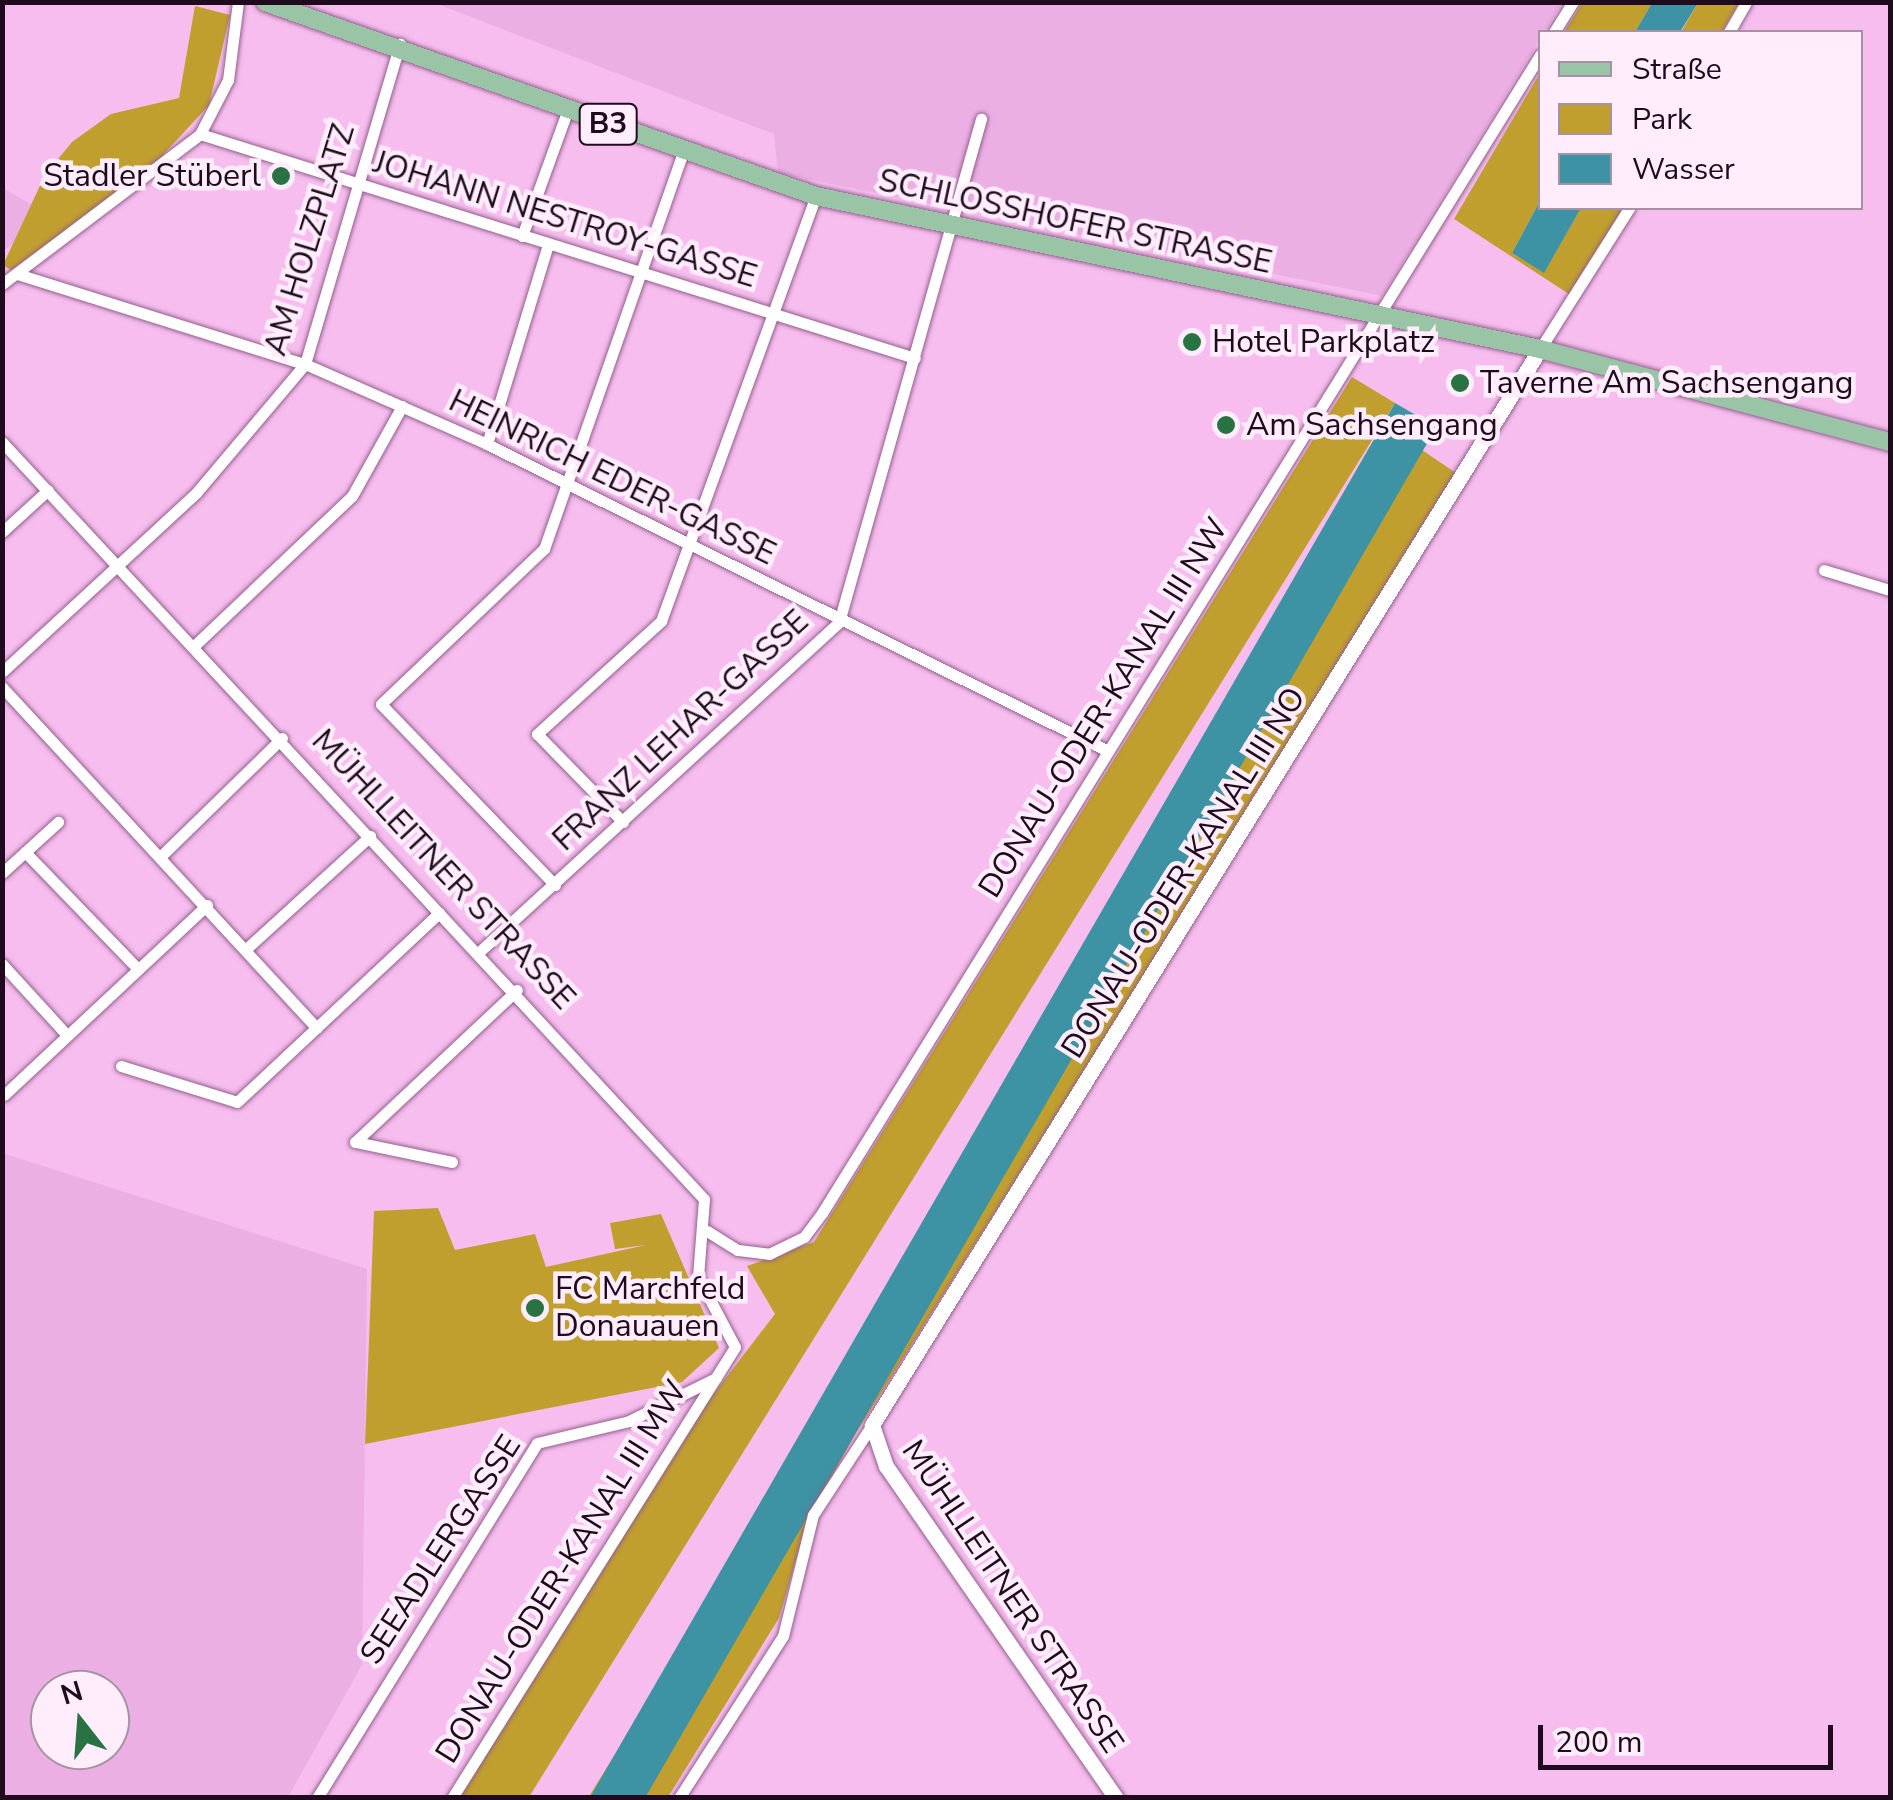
<!DOCTYPE html>
<meta charset="utf-8">
<style>
body{margin:0}
#map{position:relative;width:1893px;height:1800px;overflow:hidden;background:#f6bdee;font-family:"Nunito Sans",sans-serif}
div>[style]{position:absolute}
.built>*{inset:0;background:#ecafe4}
.green>*{inset:0;background:#c19f2e}
.water>*{inset:0;background:#3d93a3;transform-origin:0 0}
.roads{filter:drop-shadow(0 0 2px #93608d) drop-shadow(0 0 2px #93608d)}
.minor>*{height:11px;margin:-5.5px;padding:0 5.5px;transform-origin:5.5px;border-radius:5.5px;background:#fff}
.tertiary>*{height:15px;margin:-7.5px;padding:0 7.5px;transform-origin:7.5px;border-radius:7.5px;background:#fff}
.primary>*{height:18px;margin:-9px;padding:0 9px;transform-origin:9px;border-radius:9px;background:#9ac4a6}
.dots>*{width:28px;height:28px;translate:-50% -50%;box-sizing:border-box;border:5px solid #ffedfc;border-radius:50%}
span{translate:-50% -50%;white-space:nowrap;text-align:center;line-height:1.15;-webkit-text-stroke:9px #ffedfc;paint-order:stroke}
.shield-label span{padding:2px 8px;background:#ffedfc;border:2px solid;border-radius:8px;-webkit-text-stroke-width:0}
.shield-label{font-size:30px;color:#1f0b1d;font-weight:700}
.poi-label{font-size:32px;color:#1f0b1d}
.right{translate:-100% -50%;text-align:right}
.left{translate:0 -50%;text-align:left}
.street-label{font-size:32px;color:#1f0b1d}
.frame{position:absolute;inset:0;border:5px solid #1f0b1d;pointer-events:none}
.legend{position:absolute;left:1538px;top:30px;width:325px;height:180px;box-sizing:border-box;background:#ffedfc;border:2px solid #a593a3;margin:0;padding:12px 18px;list-style:none;font-size:30px;color:#1f0b1d}
.legend li{display:flex;align-items:center;gap:20px;height:50px}
.legend b{width:50px;border:2px solid #a593a3}
.north{position:absolute;left:30px;top:1670px;width:100px;height:100px;box-sizing:border-box;background:#ffedfc;border:2px solid #a593a3;border-radius:50%;rotate:343deg;font-size:28px;font-weight:700;line-height:40px;text-align:center;color:#1f0b1d}
.north::after{content:'';display:block;margin:auto;width:35px;height:45px;background:#287341;clip-path:polygon(50% 0,100% 100%,50% 72%,0 100%)}
.scale{position:absolute;left:1538px;top:1725px;width:295px;height:45px;box-sizing:border-box;border:5px solid #1f0b1d;border-top:0;padding-left:12px;font-size:30px;line-height:35px;white-space:nowrap;color:#1f0b1d;-webkit-text-stroke:8px #ffedfc;paint-order:stroke}
</style>
<div id="map">
<div class="built">
<div style="clip-path:polygon(435px 3px,1562px 3px,1382px 296px,778px 173px,774px 134px)"></div>
<div style="clip-path:polygon(3px 188px,32px 205px,18px 240px,3px 251px)"></div>
<div style="clip-path:polygon(evenodd,2px 1153px,367px 1269px,362px 1665px,288px 1797px,3px 1797px,2px 1153px,50px 1690px,110px 1690px,110px 1750px,50px 1750px,50px 1690px)"></div>
</div>
<div class="green">
<div style="clip-path:polygon(1582px 3px,1652px 3px,1635px 32px,1564px 32px)"></div>
<div style="clip-path:polygon(1698px 3px,1739px 3px,1722px 32px,1681px 32px)"></div>
<div style="clip-path:polygon(195px 6px,230px 15px,209px 105px,150px 169px,11px 270px,3px 265px,45px 175px,72px 142px,111px 114px,179px 98px)"></div>
<div style="clip-path:polygon(1540px 73px,1540px 201px,1512px 253px,1544px 272px,1581px 208px,1623px 208px,1572px 296px,1454px 219px)"></div>
<div style="clip-path:polygon(1352px 377px,1395px 403px,529px 1797px,457px 1798px,686px 1430px,775px 1314px,747px 1266px,814px 1242px)"></div>
<div style="clip-path:polygon(1422px 450px,1459px 475px,856px 1433px,808px 1519px,779px 1618px,668px 1797px,588px 1798px)"></div>
<div style="clip-path:polygon(438px 1208px,455px 1250px,535px 1234px,546px 1267px,646px 1245px,615px 1249px,610px 1223px,661px 1214px,719px 1348px,682px 1382px,365px 1444px,374px 1211px)"></div>
</div>
<div class="water">
<div style="clip-path:polygon(1652px 3px,1652px 2px,1698px 3px,1680px 32px,1635px 32px)"></div>
<div style="clip-path:polygon(1540px 201px,1581px 208px,1544px 273px,1512px 253px)"></div>
<div style="left:1395px;top:403px;width:48px;height:1641px;rotate:30deg"></div>
</div>
<div class="roads">
<div class="minor">
<div style="left:1554px;top:32px;width:36px;rotate:-58deg"></div>
<div style="left:1729px;top:32px;width:34px;rotate:-60deg"></div>
<div style="left:200px;top:134px;width:749px;rotate:17.4deg"></div>
<div style="left:522px;top:236px;width:135px;rotate:-70.1deg"></div>
<div style="left:17px;top:274px;width:302px;rotate:17.4deg"></div>
<div style="left:305px;top:364px;width:199px;rotate:23.7deg"></div>
<div style="left:487px;top:444px;width:693px;rotate:26.31deg"></div>
<div style="left:2px;top:284px;width:248px;rotate:-37.1deg"></div>
<div style="left:200px;top:134px;width:61px;rotate:-62.6deg"></div>
<div style="left:228px;top:80px;width:79px;rotate:-82.7deg"></div>
<div style="left:1540px;top:349px;width:167px;rotate:-57.7deg"></div>
<div style="left:2px;top:442px;width:1032px;rotate:47.16deg"></div>
<div style="left:704px;top:1199px;width:78px;rotate:94.4deg"></div>
<div style="left:698px;top:1277px;width:79px;rotate:62.1deg"></div>
<div style="left:735px;top:1347px;width:532px;rotate:122.11deg"></div>
<div style="left:487px;top:444px;width:209px;rotate:-73deg"></div>
<div style="left:2px;top:532px;width:62px;rotate:-42.4deg"></div>
<div style="left:1824px;top:570px;width:69px;rotate:16.9deg"></div>
<div style="left:195px;top:645px;width:216px;rotate:-43.5deg"></div>
<div style="left:352px;top:496px;width:103px;rotate:-60.9deg"></div>
<div style="left:2px;top:672px;width:264px;rotate:-42.7deg"></div>
<div style="left:196px;top:493px;width:169px;rotate:-49.8deg"></div>
<div style="left:305px;top:364px;width:334px;rotate:-73.5deg"></div>
<div style="left:2px;top:687px;width:464px;rotate:47.3deg"></div>
<div style="left:623px;top:822px;width:123px;rotate:-134.3deg"></div>
<div style="left:537px;top:734px;width:168px;rotate:-42.3deg"></div>
<div style="left:661px;top:621px;width:452px;rotate:-70deg"></div>
<div style="left:25px;top:852px;width:163px;rotate:46deg"></div>
<div style="left:161px;top:856px;width:169px;rotate:-44.3deg"></div>
<div style="left:2px;top:873px;width:76px;rotate:-42.3deg"></div>
<div style="left:555px;top:885px;width:251px;rotate:-133.9deg"></div>
<div style="left:381px;top:704px;width:225px;rotate:-43.6deg"></div>
<div style="left:544px;top:549px;width:422px;rotate:-70.7deg"></div>
<div style="left:246px;top:949px;width:168px;rotate:-42.3deg"></div>
<div style="left:479px;top:952px;width:488px;rotate:-42.5deg"></div>
<div style="left:839px;top:622px;width:523px;rotate:-74.24deg"></div>
<div style="left:2px;top:964px;width:95px;rotate:47.6deg"></div>
<div style="left:121px;top:1066px;width:121px;rotate:17.2deg"></div>
<div style="left:237px;top:1102px;width:277px;rotate:-43.1deg"></div>
<div style="left:4px;top:1095px;width:278px;rotate:-43.1deg"></div>
<div style="left:452px;top:1162px;width:99px;rotate:-168.3deg"></div>
<div style="left:355px;top:1142px;width:222px;rotate:-43.2deg"></div>
<div style="left:707px;top:1231px;width:36px;rotate:32deg"></div>
<div style="left:738px;top:1250px;width:31px;rotate:7deg"></div>
<div style="left:769px;top:1254px;width:39px;rotate:-26deg"></div>
<div style="left:804px;top:1237px;width:30px;rotate:-53deg"></div>
<div style="left:822px;top:1213px;width:1363px;rotate:-58.2deg"></div>
<div style="left:317px;top:1798px;width:418px;rotate:-58.2deg"></div>
<div style="left:537px;top:1443px;width:95px;rotate:-13.4deg"></div>
<div style="left:629px;top:1421px;width:97px;rotate:-26.3deg"></div>
<div style="left:679px;top:1798px;width:193px;rotate:-57.3deg"></div>
<div style="left:783px;top:1636px;width:125px;rotate:-76.1deg"></div>
<div style="left:813px;top:1515px;width:108px;rotate:-56.8deg"></div>
</div>
<div class="tertiary">
<div style="left:1116px;top:1798px;width:404px;rotate:-124.7deg"></div>
<div style="left:886px;top:1466px;width:43px;rotate:-108.9deg"></div>
<div style="left:872px;top:1425px;width:1266px;rotate:-58.17deg"></div>
</div>
<div class="primary">
<div style="left:265px;top:2px;width:584px;rotate:19.4deg"></div>
<div style="left:816px;top:196px;width:740px;rotate:11.93deg"></div>
<div style="left:1540px;top:349px;width:362px;rotate:14.9deg"></div>
</div>
</div>
<div class="dots">
<div style="left:281px;top:176px;background:#287341"></div>
<div style="left:1192px;top:342px;background:#287341"></div>
<div style="left:1460px;top:383px;background:#287341"></div>
<div style="left:1226px;top:425px;background:#287341"></div>
<div style="left:535px;top:1308px;background:#287341"></div>
</div>
<div class="shield-label">
<span style="left:608px;top:124px">B3</span>
</div>
<div class="poi-label">
<span class="right" style="left:261px;top:176px">Stadler Stüberl</span>
<span class="left" style="left:1212px;top:342px">Hotel Parkplatz</span>
<span class="left" style="left:1480px;top:383px">Taverne Am Sachsengang</span>
<span class="left" style="left:1246px;top:425px">Am Sachsengang</span>
<span class="left" style="left:555px;top:1308px">FC Marchfeld<br>Donauauen</span>
</div>
<div class="street-label">
<span style="left:565px;top:220px;rotate:17deg">JOHANN NESTROY-GASSE</span>
<span style="left:1075px;top:222px;rotate:12deg">SCHLOSSHOFER STRASSE</span>
<span style="left:310px;top:240px;rotate:-73deg">AM HOLZPLATZ</span>
<span style="left:612px;top:478px;rotate:26deg">HEINRICH EDER-GASSE</span>
<span style="left:1104px;top:708px;rotate:-58deg">DONAU-ODER-KANAL III NW</span>
<span style="left:681px;top:731px;rotate:-43deg">FRANZ LEHAR-GASSE</span>
<span style="left:443px;top:870px;rotate:47deg">MÜHLLEITNER STRASSE</span>
<span style="left:1184px;top:873px;rotate:-58deg">DONAU-ODER-KANAL III NO</span>
<span style="left:441px;top:1550px;rotate:-57deg">SEEADLERGASSE</span>
<span style="left:562px;top:1572px;rotate:-58deg">DONAU-ODER-KANAL III MW</span>
<span style="left:1012px;top:1597px;rotate:56deg">MÜHLLEITNER STRASSE</span>
</div>
<div class="frame"></div>
<ul class="legend">
<li><b style="height:12px;background:#9ac4a6"></b>Straße</li>
<li><b style="height:28px;background:#c19f2e"></b>Park</li>
<li><b style="height:28px;background:#3d93a3"></b>Wasser</li>
</ul>
<div class="north">N</div>
<div class="scale">200 m</div>
</div>
